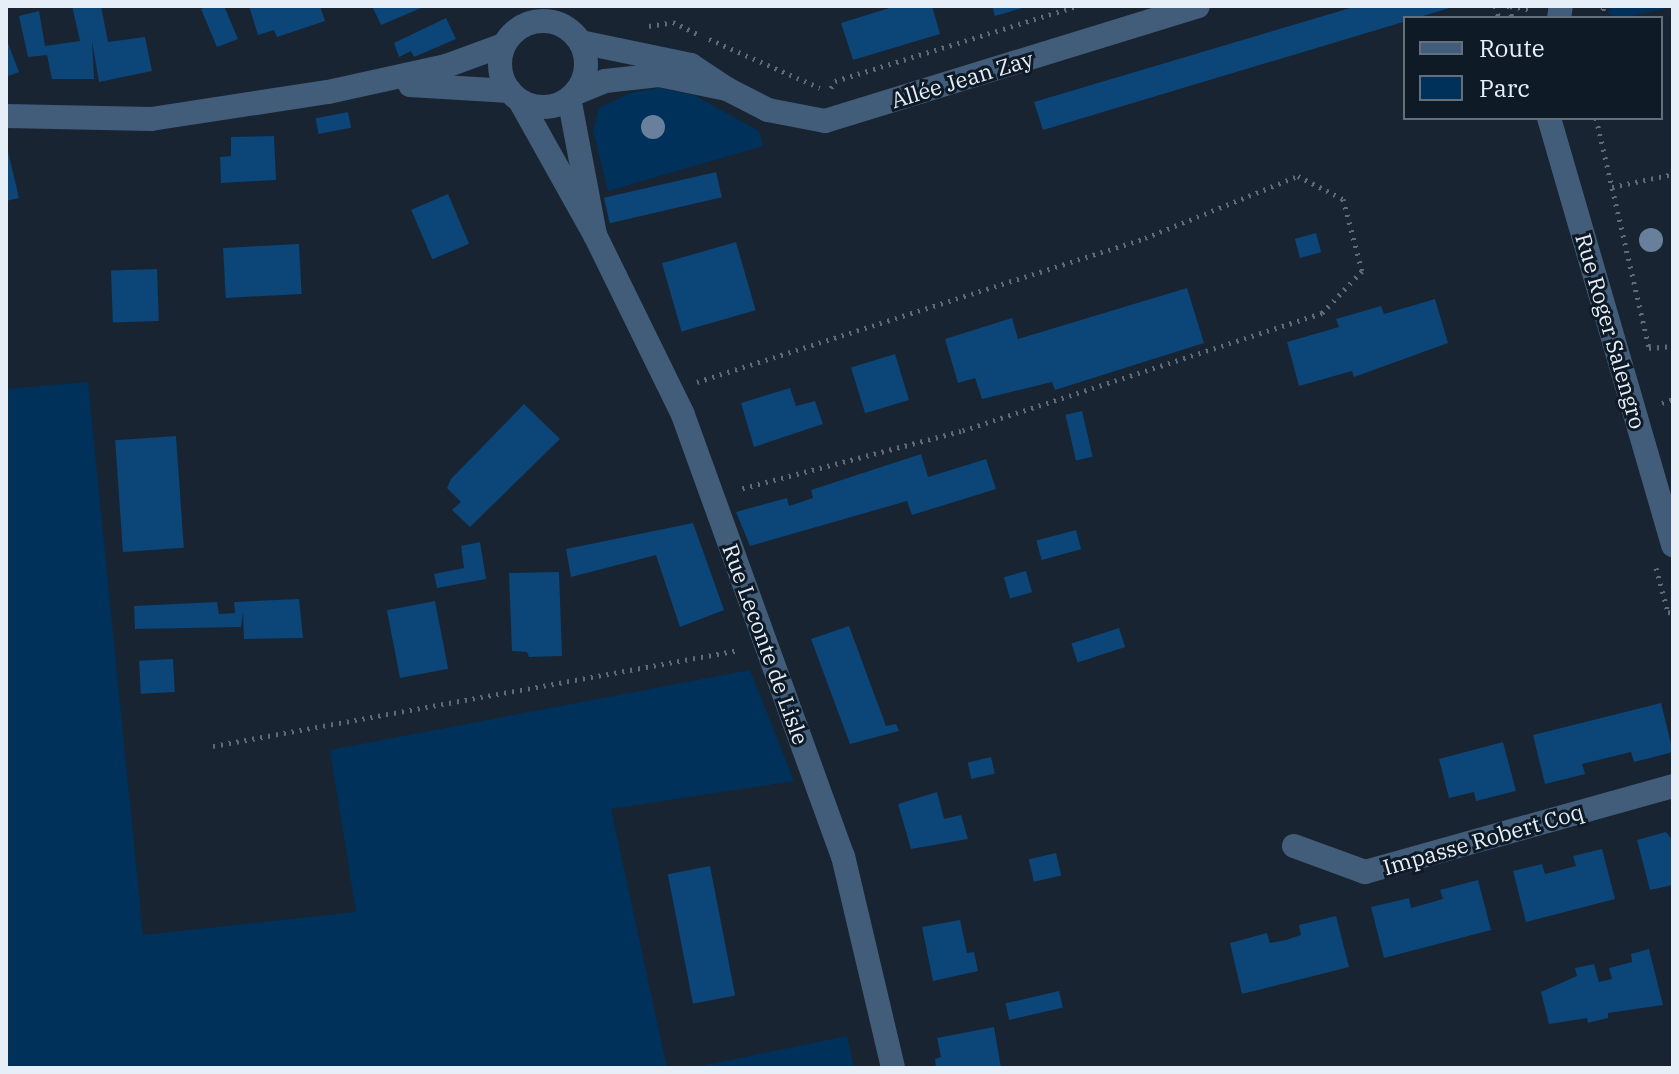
<!DOCTYPE html>
<meta charset="utf-8">
<style>
body{margin:0}
#map{position:relative;width:1679px;height:1074px;overflow:hidden;background:#182431;font-family:"IBM Plex Serif",serif}
div>[style]{position:absolute}
.green>*{inset:0;background:#00315a}
.building>*{inset:0;background:#0c4577;transform-origin:0 0}
.path>*{height:5px;margin-top:-2.5px;transform-origin:0;background:repeating-linear-gradient(90deg,#606b77 0 2px,transparent 0 8px)}
.minor>*{height:24px;margin:-12px;padding:0 12px;transform-origin:12px;border-radius:12px;background:#425d7a}
.minor>.ring{margin:-12px;padding:0;box-sizing:content-box;background:none;border:24px solid #425d7a;border-radius:50%}
.trees>*{width:24px;height:24px;margin:-12px;border-radius:50%;background:#68809b}
span{translate:-50% -50%;white-space:nowrap;text-align:center;line-height:1.15;-webkit-text-stroke:6px #0f1a27;paint-order:stroke}
.street-label{font-size:22px;color:#e6eef7}
.frame{position:absolute;inset:0;border:8px solid #e6eef7;pointer-events:none}
.legend{position:absolute;left:1403px;top:16px;width:260px;height:104px;box-sizing:border-box;background:#0f1a27;border:2px solid #656f7a;margin:0;padding:10px 14px;list-style:none;font-size:24px;color:#e6eef7}
.legend li{display:flex;align-items:center;gap:16px;height:40px}
.legend b{width:40px;border:2px solid #656f7a}
</style>
<div id="map">
<div class="green">
<div style="clip-path:polygon(1609px 6px,1673px 6px,1673px 7px,1621px 18px,1608px 14px)"></div>
<div style="clip-path:polygon(659px 88px,694px 95px,759px 131px,763px 146px,608px 191px,593px 131px,599px 108px,630px 93px)"></div>
<div style="clip-path:polygon(88px 382px,143px 935px,356px 912px,330px 750px,750px 670px,794px 781px,611px 809px,667px 1068px,6px 1068px,6px 389px)"></div>
<div style="clip-path:polygon(847px 1036px,854px 1068px,691px 1068px)"></div>
</div>
<div class="building">
<div style="clip-path:polygon(72px 6px,101px 6px,108px 42px,145px 37px,152px 71px,99px 82px,92px 41px,94px 79px,52px 79px,47px 55px,28px 57px,19px 16px,39px 11px,45px 46px,80px 41px)"></div>
<div style="clip-path:polygon(209px 6px,224px 6px,238px 39px,217px 47px,201px 9px)"></div>
<div style="clip-path:polygon(249px 6px,320px 6px,325px 21px,277px 37px,274px 30px,258px 35px)"></div>
<div style="clip-path:polygon(372px 6px,426px 6px,381px 25px)"></div>
<div style="clip-path:polygon(896px 6px,932px 6px,940px 34px,853px 60px,841px 23px)"></div>
<div style="clip-path:polygon(992px 6px,1026px 6px,1026px 7px,995px 16px)"></div>
<div style="clip-path:polygon(1357px 6px,1453px 7px,1043px 130px,1034px 102px)"></div>
<div style="clip-path:polygon(446px 18px,456px 39px,414px 57px,411px 51px,399px 57px,394px 43px)"></div>
<div style="clip-path:polygon(6px 38px,19px 72px,6px 77px)"></div>
<div style="left:348px;top:112px;width:16px;height:33px;rotate:79deg"></div>
<div style="clip-path:polygon(274px 136px,276px 180px,221px 183px,220px 157px,231px 156px,231px 137px)"></div>
<div style="clip-path:polygon(6px 143px,19px 198px,6px 201px)"></div>
<div style="left:716px;top:172px;width:26px;height:115px;rotate:77deg"></div>
<div style="left:448px;top:194px;width:54px;height:40px;rotate:67deg"></div>
<div style="left:1316px;top:233px;width:20px;height:22px;rotate:75deg"></div>
<div style="left:736px;top:242px;width:71px;height:77px;rotate:74deg"></div>
<div style="left:299px;top:244px;width:50px;height:76px;rotate:87deg"></div>
<div style="left:157px;top:269px;width:52px;height:46px;rotate:88deg"></div>
<div style="clip-path:polygon(1187px 288px,1204px 343px,1055px 390px,1052px 382px,982px 399px,975px 378px,958px 383px,945px 339px,1012px 318px,1018px 339px)"></div>
<div style="clip-path:polygon(1435px 299px,1448px 343px,1354px 377px,1352px 371px,1299px 386px,1287px 342px,1339px 327px,1336px 319px,1381px 306px,1384px 314px)"></div>
<div style="left:895px;top:354px;width:48px;height:46px;rotate:73deg"></div>
<div style="clip-path:polygon(790px 388px,796px 406px,815px 401px,823px 424px,754px 447px,741px 403px)"></div>
<div style="clip-path:polygon(524px 404px,560px 439px,470px 527px,452px 510px,461px 502px,447px 488px,451px 479px)"></div>
<div style="left:1082px;top:411px;width:47px;height:17px;rotate:77deg"></div>
<div style="left:176px;top:436px;width:112px;height:61px;rotate:86deg"></div>
<div style="clip-path:polygon(921px 454px,928px 477px,986px 459px,996px 489px,912px 515px,907px 501px,750px 546px,736px 512px,787px 498px,789px 506px,813px 498px,811px 490px)"></div>
<div style="clip-path:polygon(693px 523px,724px 610px,680px 627px,656px 555px,571px 577px,566px 549px)"></div>
<div style="left:1076px;top:530px;width:20px;height:41px;rotate:75deg"></div>
<div style="clip-path:polygon(480px 542px,486px 579px,437px 588px,434px 574px,464px 568px,461px 546px)"></div>
<div style="left:1026px;top:571px;width:22px;height:23px;rotate:74deg"></div>
<div style="clip-path:polygon(559px 572px,562px 656px,529px 657px,527px 652px,512px 651px,509px 573px)"></div>
<div style="clip-path:polygon(299px 599px,303px 638px,244px 639px,243px 613px,241px 627px,135px 629px,134px 606px,217px 602px,219px 614px,235px 613px,234px 602px)"></div>
<div style="left:435px;top:601px;width:69px;height:49px;rotate:79deg"></div>
<div style="clip-path:polygon(849px 626px,886px 726px,896px 724px,899px 731px,850px 744px,811px 639px)"></div>
<div style="left:1119px;top:628px;width:20px;height:50px;rotate:72deg"></div>
<div style="left:173px;top:659px;width:33px;height:34px;rotate:87deg"></div>
<div style="clip-path:polygon(1661px 703px,1673px 752px,1634px 762px,1631px 752px,1582px 764px,1585px 774px,1545px 784px,1533px 735px)"></div>
<div style="clip-path:polygon(1503px 742px,1516px 791px,1476px 801px,1474px 792px,1449px 798px,1439px 759px)"></div>
<div style="left:991px;top:757px;width:17px;height:24px;rotate:77deg"></div>
<div style="clip-path:polygon(937px 792px,944px 819px,961px 815px,968px 839px,911px 849px,898px 804px)"></div>
<div style="clip-path:polygon(1666px 832px,1673px 841px,1673px 885px,1650px 890px,1637px 840px)"></div>
<div style="clip-path:polygon(1602px 849px,1615px 899px,1526px 922px,1513px 871px,1542px 864px,1545px 874px,1576px 866px,1573px 856px)"></div>
<div style="left:1056px;top:853px;width:23px;height:28px;rotate:77deg"></div>
<div style="left:710px;top:866px;width:132px;height:43px;rotate:79deg"></div>
<div style="clip-path:polygon(1478px 880px,1491px 930px,1384px 958px,1371px 907px,1409px 898px,1411px 908px,1443px 899px,1440px 890px)"></div>
<div style="clip-path:polygon(1336px 916px,1349px 967px,1242px 994px,1230px 943px,1267px 933px,1270px 943px,1286px 940px,1301px 935px,1299px 925px)"></div>
<div style="clip-path:polygon(960px 920px,967px 953px,974px 952px,978px 971px,933px 981px,922px 927px)"></div>
<div style="clip-path:polygon(1649px 949px,1663px 1005px,1608px 1013px,1608px 1018px,1588px 1023px,1587px 1018px,1549px 1024px,1541px 992px,1577px 976px,1575px 968px,1594px 964px,1599px 982px,1612px 979px,1609px 968px,1632px 962px,1631px 954px)"></div>
<div style="left:1059px;top:991px;width:17px;height:55px;rotate:77deg"></div>
<div style="clip-path:polygon(994px 1027px,1001px 1068px,936px 1068px,935px 1059px,941px 1057px,937px 1038px)"></div>
</div>
<div class="path">
<div style="left:1495px;top:6px;width:13px;rotate:72deg"></div>
<div style="left:1509px;top:6px;width:12px;rotate:76deg"></div>
<div style="left:1510px;top:6px;width:23px;rotate:10deg"></div>
<div style="left:1601px;top:18px;width:12px;rotate:-76deg"></div>
<div style="left:649px;top:26px;width:24px;rotate:-9deg"></div>
<div style="left:673px;top:22px;width:30px;rotate:26deg"></div>
<div style="left:709px;top:39px;width:121px;rotate:23.8deg"></div>
<div style="left:831px;top:88px;width:8px;rotate:-60deg"></div>
<div style="left:835px;top:81px;width:254px;rotate:-17.2deg"></div>
<div style="left:1596px;top:118px;width:236px;rotate:77deg"></div>
<div style="left:1649px;top:348px;width:24px;rotate:-5deg"></div>
<div style="left:1612px;top:187px;width:62px;rotate:-12deg"></div>
<div style="left:697px;top:382px;width:471px;rotate:-17.8deg"></div>
<div style="left:1145px;top:238px;width:165px;rotate:-22.1deg"></div>
<div style="left:1298px;top:176px;width:51px;rotate:27.1deg"></div>
<div style="left:1343px;top:199px;width:74px;rotate:75.2deg"></div>
<div style="left:1362px;top:271px;width:58px;rotate:133.6deg"></div>
<div style="left:1322px;top:313px;width:380px;rotate:161.9deg"></div>
<div style="left:961px;top:431px;width:228px;rotate:165.3deg"></div>
<div style="left:1662px;top:403px;width:12px;rotate:-20deg"></div>
<div style="left:1656px;top:568px;width:46px;rotate:74.7deg"></div>
<div style="left:1668px;top:612px;width:5px;rotate:11deg"></div>
<div style="left:213px;top:746px;width:535px;rotate:-10.34deg"></div>
</div>
<div class="minor">
<div style="left:1559px;top:18px;width:12px;rotate:-81deg"></div>
<div class="ring" style="left:500px;top:21px;width:62px;height:62px"></div>
<div style="left:410px;top:85px;width:100px;rotate:3.4deg"></div>
<div style="left:727px;top:89px;width:46px;rotate:27.1deg"></div>
<div style="left:768px;top:110px;width:58px;rotate:10.9deg"></div>
<div style="left:825px;top:121px;width:390px;rotate:-17.1deg"></div>
<div style="left:578px;top:92px;width:29px;rotate:-22deg"></div>
<div style="left:605px;top:81px;width:54px;rotate:-6.3deg"></div>
<div style="left:659px;top:75px;width:69px;rotate:11.6deg"></div>
<div style="left:727px;top:89px;width:43px;rotate:-146.3deg"></div>
<div style="left:691px;top:65px;width:113px;rotate:-168.3deg"></div>
<div style="left:520px;top:101px;width:154px;rotate:60.8deg"></div>
<div style="left:595px;top:235px;width:139px;rotate:-100.7deg"></div>
<div style="left:6px;top:116px;width:145px;rotate:1.2deg"></div>
<div style="left:151px;top:119px;width:179px;rotate:-8.7deg"></div>
<div style="left:328px;top:92px;width:121px;rotate:-12.4deg"></div>
<div style="left:446px;top:66px;width:61px;rotate:-20.2deg"></div>
<div style="left:1549px;top:118px;width:445px;rotate:73.8deg"></div>
<div style="left:595px;top:235px;width:200px;rotate:63.9deg"></div>
<div style="left:683px;top:415px;width:469px;rotate:70.1deg"></div>
<div style="left:843px;top:856px;width:218px;rotate:76.7deg"></div>
<div style="left:1294px;top:846px;width:76px;rotate:20.1deg"></div>
<div style="left:1365px;top:872px;width:320px;rotate:-15.6deg"></div>
</div>
<div class="trees">
<div style="left:653px;top:127px"></div>
<div style="left:1651px;top:240px"></div>
</div>
<div class="street-label">
<span style="left:962px;top:79px;rotate:-17deg">Allée Jean Zay</span>
<span style="left:1611px;top:331px;rotate:74deg">Rue Roger Salengro</span>
<span style="left:766px;top:644px;rotate:70deg">Rue Leconte de Lisle</span>
<span style="left:1483px;top:839px;rotate:-16deg">Impasse Robert Coq</span>
</div>
<div class="frame"></div>
<ul class="legend">
<li><b style="height:10px;background:#425d7a"></b>Route</li>
<li><b style="height:22px;background:#00315a"></b>Parc</li>
</ul>
</div>
